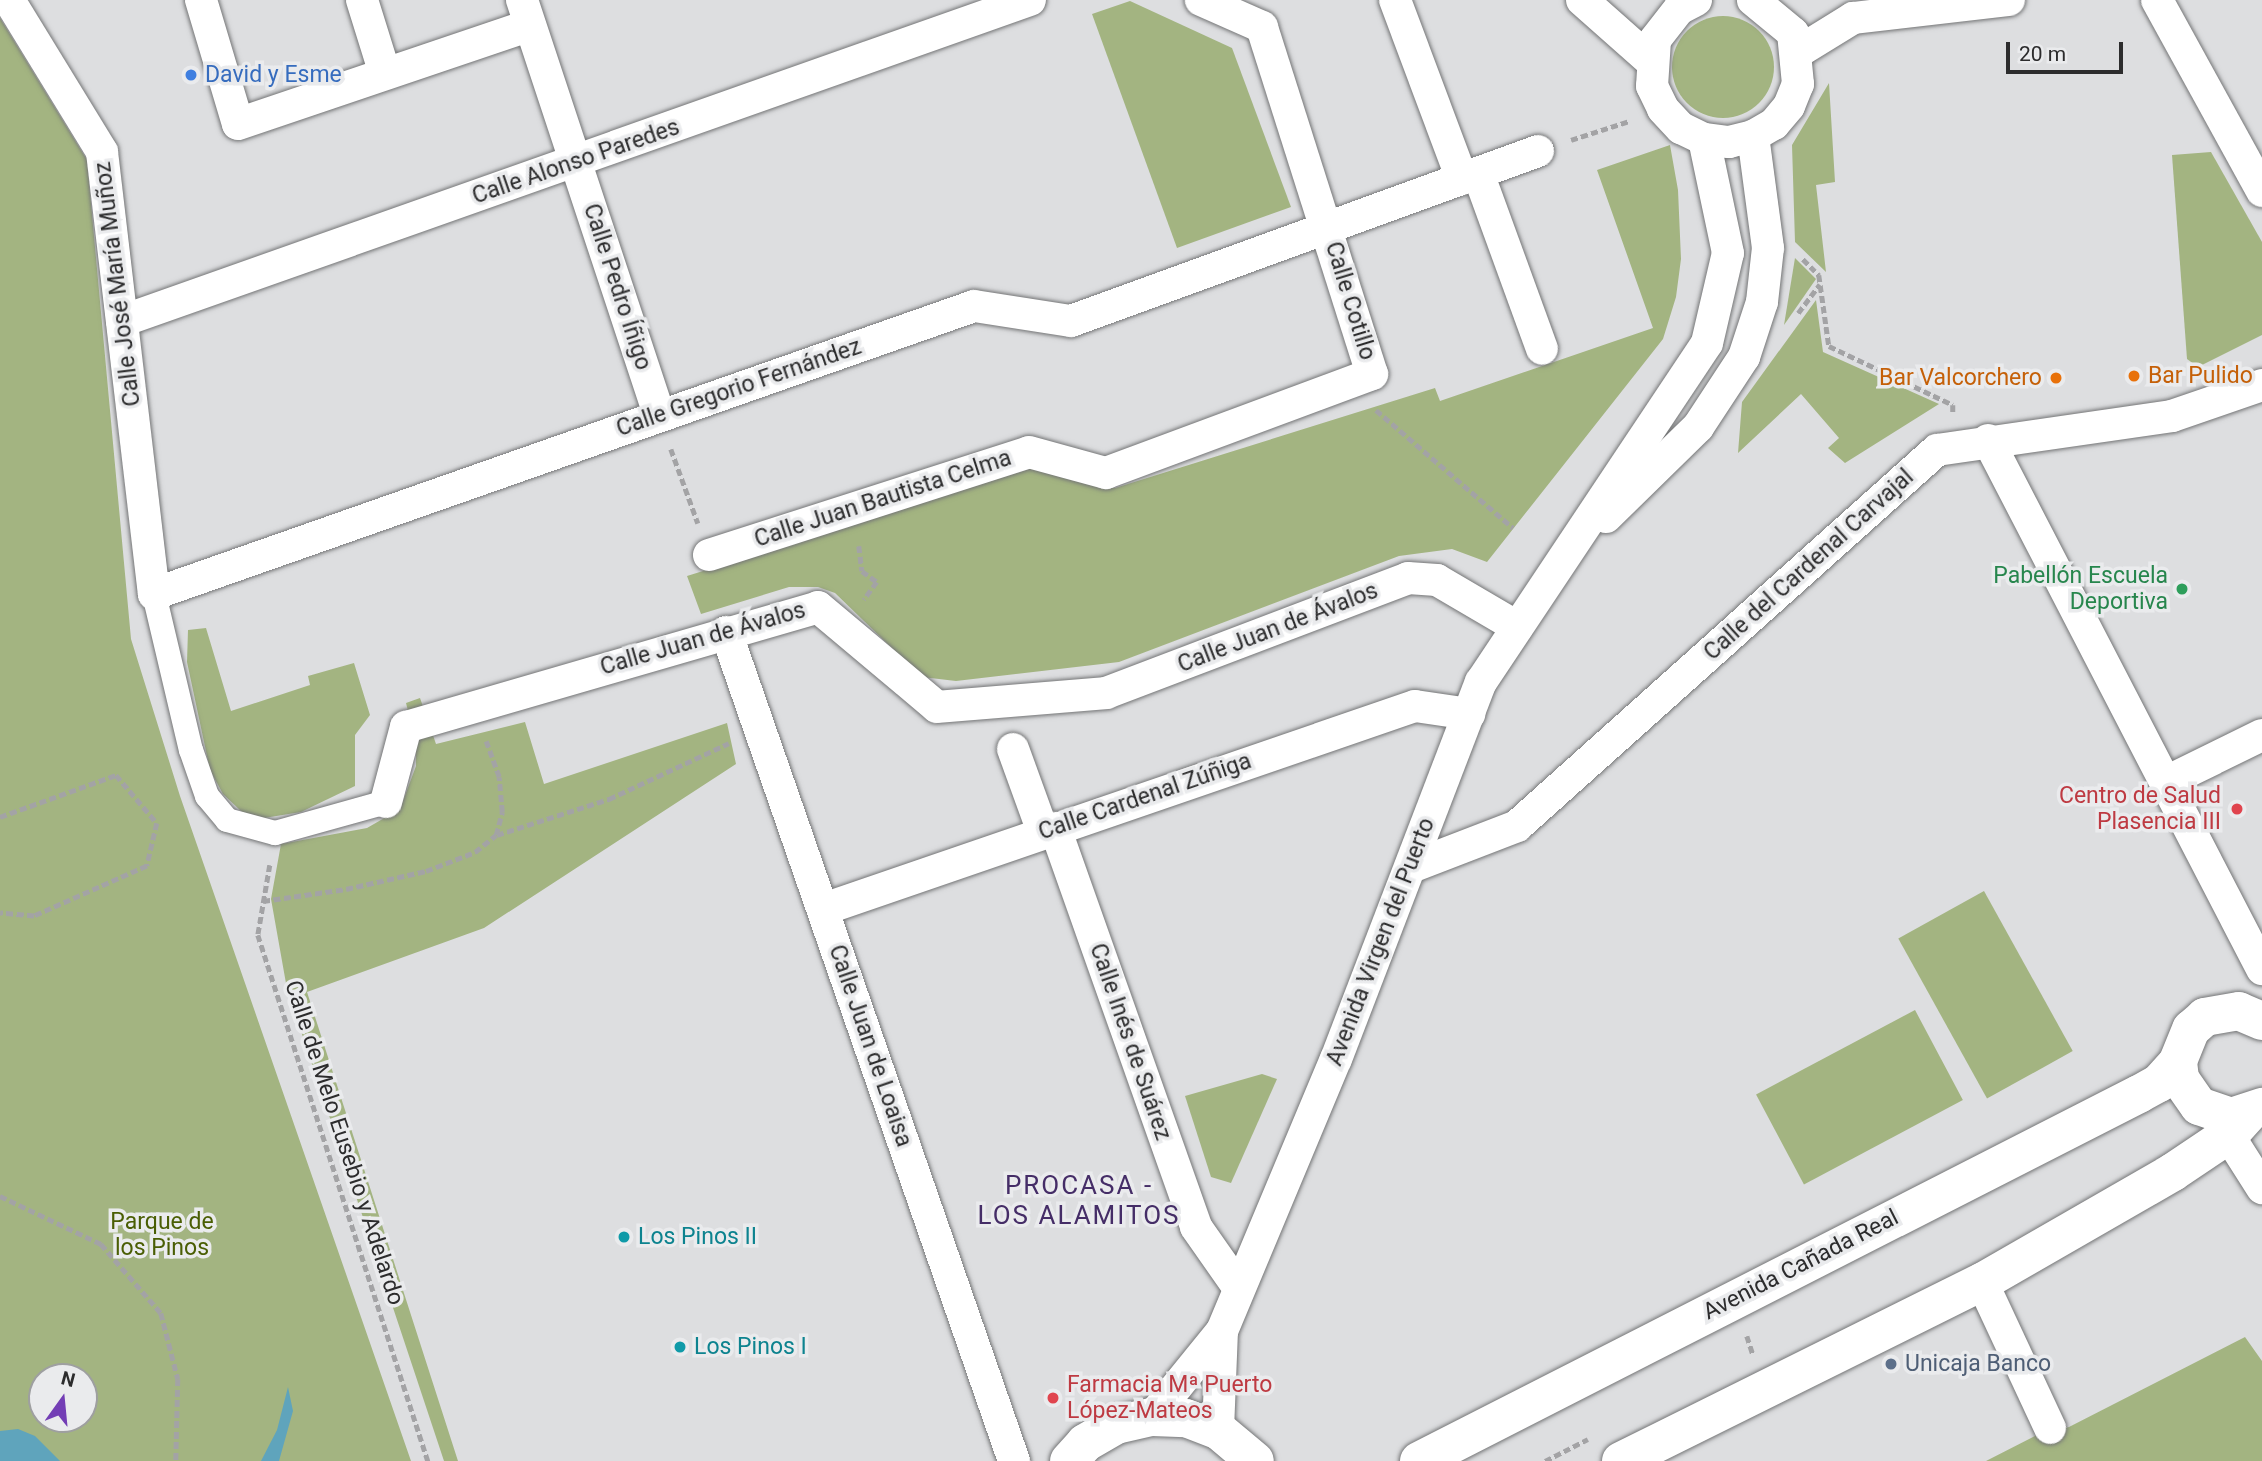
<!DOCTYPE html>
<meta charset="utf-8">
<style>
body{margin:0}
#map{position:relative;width:2262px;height:1461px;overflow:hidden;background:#dddee0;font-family:Roboto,sans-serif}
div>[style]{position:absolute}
.green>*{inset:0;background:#a3b481;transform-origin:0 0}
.round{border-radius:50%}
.water>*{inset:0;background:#5fa4bc}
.path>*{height:4.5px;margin-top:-2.25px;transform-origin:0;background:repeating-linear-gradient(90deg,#a3a3a5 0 7px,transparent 0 10.5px)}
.roads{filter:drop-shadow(0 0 2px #747576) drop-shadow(0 0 2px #747576)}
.pedestrian>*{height:24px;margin:-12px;padding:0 12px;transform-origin:12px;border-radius:12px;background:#fff}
.minor>*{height:32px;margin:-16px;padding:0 16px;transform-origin:16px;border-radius:16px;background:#fff}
.secondary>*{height:38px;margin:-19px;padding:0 19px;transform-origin:19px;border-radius:19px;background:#fff}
.dots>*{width:19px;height:19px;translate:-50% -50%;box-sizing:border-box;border:4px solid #eaebed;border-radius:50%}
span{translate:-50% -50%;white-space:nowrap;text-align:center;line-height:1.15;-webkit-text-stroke:7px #eaebed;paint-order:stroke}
.shop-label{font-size:23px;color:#366cbe}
.left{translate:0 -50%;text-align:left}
.street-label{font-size:23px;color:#2c2c2d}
.food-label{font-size:23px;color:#c56008}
.right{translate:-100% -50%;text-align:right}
.leisure-label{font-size:23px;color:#27864d}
.health-label{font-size:23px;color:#be3a42}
.park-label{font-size:23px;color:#4a5e04}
.culture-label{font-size:23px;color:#0d838f}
.service-label{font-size:23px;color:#4e5e75}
.quarter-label{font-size:26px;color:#452d67;letter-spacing:2px}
.north{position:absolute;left:28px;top:1363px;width:70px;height:70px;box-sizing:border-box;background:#eaebed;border:2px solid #9e9fa0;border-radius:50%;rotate:15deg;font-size:19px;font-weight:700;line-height:28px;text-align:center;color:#2c2c2d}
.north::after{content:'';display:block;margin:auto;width:24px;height:32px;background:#733eb5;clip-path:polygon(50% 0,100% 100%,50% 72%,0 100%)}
.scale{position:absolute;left:2006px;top:42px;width:117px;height:32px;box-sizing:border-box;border:4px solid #2c2c2d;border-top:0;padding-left:9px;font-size:21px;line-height:24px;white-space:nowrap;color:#2c2c2d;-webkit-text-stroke:5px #eaebed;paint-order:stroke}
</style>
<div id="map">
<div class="green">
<div style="clip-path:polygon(1130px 1px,1232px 48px,1291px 207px,1177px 248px,1092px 14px)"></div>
<div class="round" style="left:1672px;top:16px;width:102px;height:102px"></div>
<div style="clip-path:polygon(evenodd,0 18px,87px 160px,131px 639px,180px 796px,411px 1461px,0 1461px,0 18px,42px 1377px,84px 1377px,84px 1419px,42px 1419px,42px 1377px)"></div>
<div style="clip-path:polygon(1829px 83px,1835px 182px,1816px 185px,1826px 272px,1795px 242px,1792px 145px)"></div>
<div style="clip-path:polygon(1670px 145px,1678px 190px,1681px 259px,1676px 297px,1663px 339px,1487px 562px,1452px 549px,1399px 556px,1119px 662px,956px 681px,922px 677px,835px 593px,818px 587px,789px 587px,701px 614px,687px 576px,1039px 466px,1115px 488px,1435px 388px,1440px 401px,1653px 328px,1597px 170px)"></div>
<div style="clip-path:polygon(2211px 152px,2262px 242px,2262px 335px,2198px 367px,2187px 359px,2172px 155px)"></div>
<div style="clip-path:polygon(1795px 258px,1816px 279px,1784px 325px)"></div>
<div style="clip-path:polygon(1816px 300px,1823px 352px,1939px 404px,1845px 463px,1828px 448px,1839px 438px,1801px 394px,1738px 453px,1742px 402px)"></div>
<div style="clip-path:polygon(206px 628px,231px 711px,310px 685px,308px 676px,354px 663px,370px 715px,355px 735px,355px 786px,301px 812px,264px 818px,242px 812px,223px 794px,210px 770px,187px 662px,188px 630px)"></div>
<div style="clip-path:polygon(420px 698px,436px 744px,525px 722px,544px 784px,727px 723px,736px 764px,484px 928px,307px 992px,458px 1461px,444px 1461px,287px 989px,271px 899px,281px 844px,367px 828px,400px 809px,416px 766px,416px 742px,406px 703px)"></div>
<div style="left:1984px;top:891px;width:183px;height:98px;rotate:61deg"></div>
<div style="left:1915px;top:1010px;width:102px;height:180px;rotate:62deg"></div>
<div style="clip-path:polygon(1262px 1074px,1277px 1079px,1231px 1183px,1211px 1177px,1185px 1096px)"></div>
<div style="clip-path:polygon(2245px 1337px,2262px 1361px,2262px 1461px,1986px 1461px,2035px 1436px,2069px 1427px)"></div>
</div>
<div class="water">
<div style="clip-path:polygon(288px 1387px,293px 1411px,279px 1461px,261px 1461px,277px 1430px)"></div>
<div style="clip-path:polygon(18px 1429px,35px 1436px,60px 1461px,0 1461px,0 1431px)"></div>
</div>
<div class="path">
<div style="left:1571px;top:140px;width:61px;rotate:-18.1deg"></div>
<div style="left:1803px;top:259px;width:23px;rotate:45deg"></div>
<div style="left:1819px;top:275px;width:72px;rotate:82deg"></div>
<div style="left:1829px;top:346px;width:137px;rotate:25.4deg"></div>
<div style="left:1953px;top:405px;width:8px;rotate:90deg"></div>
<div style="left:1798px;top:313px;width:36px;rotate:-53deg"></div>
<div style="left:1376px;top:410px;width:181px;rotate:40.7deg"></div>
<div style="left:671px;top:449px;width:79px;rotate:70deg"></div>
<div style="left:859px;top:546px;width:25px;rotate:83deg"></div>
<div style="left:862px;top:571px;width:19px;rotate:36deg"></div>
<div style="left:877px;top:582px;width:22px;rotate:126deg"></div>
<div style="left:0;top:817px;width:123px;rotate:-19.9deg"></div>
<div style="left:116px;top:775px;width:63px;rotate:49.5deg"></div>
<div style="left:157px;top:823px;width:44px;rotate:103.1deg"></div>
<div style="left:147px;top:866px;width:124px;rotate:156.1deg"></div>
<div style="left:34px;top:916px;width:34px;rotate:-175deg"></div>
<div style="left:497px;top:835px;width:118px;rotate:-17.8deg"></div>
<div style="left:609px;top:799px;width:132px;rotate:-25deg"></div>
<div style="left:270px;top:865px;width:71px;rotate:99.7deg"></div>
<div style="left:258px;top:935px;width:553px;rotate:72.09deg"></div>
<div style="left:263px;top:901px;width:84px;rotate:-8.2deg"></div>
<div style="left:346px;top:889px;width:82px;rotate:-12.7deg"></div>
<div style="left:426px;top:871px;width:53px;rotate:-21.2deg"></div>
<div style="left:475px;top:852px;width:27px;rotate:-39deg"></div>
<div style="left:496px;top:835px;width:24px;rotate:-75deg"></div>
<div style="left:502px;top:812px;width:35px;rotate:-95deg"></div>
<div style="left:499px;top:777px;width:38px;rotate:-110deg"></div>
<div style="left:0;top:1196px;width:112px;rotate:25.4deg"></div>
<div style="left:101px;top:1244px;width:91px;rotate:49deg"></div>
<div style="left:161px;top:1313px;width:68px;rotate:75.6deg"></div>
<div style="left:178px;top:1379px;width:82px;rotate:91.4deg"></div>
<div style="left:1747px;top:1336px;width:19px;rotate:72deg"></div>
<div style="left:1545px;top:1461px;width:48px;rotate:-27.1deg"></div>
</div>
<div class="roads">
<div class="pedestrian">
<div style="left:154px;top:594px;width:160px;rotate:76.7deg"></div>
<div style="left:191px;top:750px;width:49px;rotate:70.8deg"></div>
<div style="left:207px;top:796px;width:31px;rotate:50deg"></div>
<div style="left:227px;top:820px;width:50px;rotate:15.2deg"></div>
<div style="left:275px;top:833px;width:115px;rotate:-15.6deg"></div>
</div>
<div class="minor">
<div style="left:9px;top:0;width:178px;rotate:58.5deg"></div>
<div style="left:102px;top:152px;width:445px;rotate:83.3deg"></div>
<div style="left:154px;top:594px;width:869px;rotate:-19.35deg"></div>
<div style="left:974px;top:306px;width:98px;rotate:8.8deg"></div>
<div style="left:1071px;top:321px;width:497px;rotate:-20deg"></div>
<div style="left:201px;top:0;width:129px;rotate:73.4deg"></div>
<div style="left:238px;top:124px;width:308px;rotate:-18.7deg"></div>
<div style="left:362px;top:0;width:77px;rotate:72.7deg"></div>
<div style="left:522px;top:0;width:437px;rotate:71.7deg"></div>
<div style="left:1395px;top:0;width:191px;rotate:69.5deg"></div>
<div style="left:1582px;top:0;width:92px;rotate:41.5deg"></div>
<div style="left:1696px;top:0;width:19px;rotate:152deg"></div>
<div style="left:1679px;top:9px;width:39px;rotate:128deg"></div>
<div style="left:1655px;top:40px;width:46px;rotate:93.7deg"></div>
<div style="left:1652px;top:86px;width:25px;rotate:64deg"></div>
<div style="left:1663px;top:109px;width:26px;rotate:47deg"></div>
<div style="left:1681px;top:128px;width:25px;rotate:26deg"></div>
<div style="left:1704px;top:139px;width:25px;rotate:7deg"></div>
<div style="left:1729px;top:142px;width:25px;rotate:-14deg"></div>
<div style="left:1753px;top:136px;width:24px;rotate:-30deg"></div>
<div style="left:1774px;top:124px;width:23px;rotate:-50deg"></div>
<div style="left:1789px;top:106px;width:24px;rotate:-68deg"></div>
<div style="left:1798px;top:84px;width:51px;rotate:-95.6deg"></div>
<div style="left:1793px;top:33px;width:52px;rotate:-140.5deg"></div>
<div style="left:2157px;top:0;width:218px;rotate:61.2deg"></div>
<div style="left:1798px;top:52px;width:65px;rotate:-31.7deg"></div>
<div style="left:1853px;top:18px;width:157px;rotate:-6.6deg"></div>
<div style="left:1478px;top:173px;width:187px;rotate:70deg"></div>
<div style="left:122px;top:321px;width:963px;rotate:-19.47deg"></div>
<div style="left:1988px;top:440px;width:596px;rotate:62.62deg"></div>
<div style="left:1606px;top:517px;width:129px;rotate:-44.4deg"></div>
<div style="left:1698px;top:427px;width:84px;rotate:-56.7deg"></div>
<div style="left:1744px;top:357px;width:58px;rotate:-71.9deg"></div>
<div style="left:1762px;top:302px;width:54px;rotate:-83.7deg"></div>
<div style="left:1768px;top:248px;width:113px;rotate:-97.6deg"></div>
<div style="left:709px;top:555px;width:336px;rotate:-17.8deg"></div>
<div style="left:1029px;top:452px;width:80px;rotate:15.3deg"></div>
<div style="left:1106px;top:473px;width:284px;rotate:-20.4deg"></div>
<div style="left:1372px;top:374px;width:364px;rotate:-107.6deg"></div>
<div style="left:1262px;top:27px;width:67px;rotate:-156.1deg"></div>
<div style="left:726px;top:632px;width:878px;rotate:70.84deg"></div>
<div style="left:1013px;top:749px;width:88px;rotate:70.1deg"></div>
<div style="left:2166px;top:782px;width:107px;rotate:-26.1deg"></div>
<div style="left:386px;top:802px;width:78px;rotate:-75.1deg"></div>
<div style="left:406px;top:727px;width:429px;rotate:-16.2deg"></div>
<div style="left:818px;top:607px;width:155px;rotate:40deg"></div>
<div style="left:937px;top:707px;width:170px;rotate:-4.7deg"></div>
<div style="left:1106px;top:693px;width:323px;rotate:-20.8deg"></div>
<div style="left:1408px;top:578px;width:29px;rotate:4deg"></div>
<div style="left:1437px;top:580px;width:93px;rotate:30.4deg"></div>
<div style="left:1055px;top:828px;width:423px;rotate:70.5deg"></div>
<div style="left:1196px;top:1227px;width:73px;rotate:55deg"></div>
<div style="left:1411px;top:867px;width:114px;rotate:-21.1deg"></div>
<div style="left:1517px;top:826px;width:564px;rotate:-41.84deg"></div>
<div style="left:1937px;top:450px;width:237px;rotate:-8.2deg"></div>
<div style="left:2172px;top:416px;width:95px;rotate:-19deg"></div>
<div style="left:824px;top:909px;width:625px;rotate:-18.96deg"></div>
<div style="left:1415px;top:706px;width:55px;rotate:8.4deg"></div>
<div style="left:2215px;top:1114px;width:88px;rotate:57.6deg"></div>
<div style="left:1982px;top:1282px;width:161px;rotate:65deg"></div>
<div style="left:1152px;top:1417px;width:111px;rotate:-50.9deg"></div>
<div style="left:1222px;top:1331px;width:295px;rotate:-67.3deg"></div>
<div style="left:1336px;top:1059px;width:404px;rotate:-69deg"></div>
<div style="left:1481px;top:682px;width:407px;rotate:-56.3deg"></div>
<div style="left:1707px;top:343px;width:92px;rotate:-76.9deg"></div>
<div style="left:1728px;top:253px;width:116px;rotate:-101.9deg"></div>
<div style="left:1218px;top:1430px;width:99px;rotate:-87.7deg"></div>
</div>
<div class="secondary">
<div style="left:2262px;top:1021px;width:25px;rotate:-157deg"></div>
<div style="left:2239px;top:1011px;width:35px;rotate:170deg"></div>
<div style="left:2205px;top:1017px;width:18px;rotate:139deg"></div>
<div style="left:2191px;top:1029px;width:35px;rotate:112deg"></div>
<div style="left:2178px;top:1062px;width:17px;rotate:83deg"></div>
<div style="left:2180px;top:1079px;width:33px;rotate:55deg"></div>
<div style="left:2199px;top:1106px;width:34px;rotate:19deg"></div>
<div style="left:2231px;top:1117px;width:33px;rotate:-18deg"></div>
<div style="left:1069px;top:1461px;width:24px;rotate:-48deg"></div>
<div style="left:1085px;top:1443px;width:36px;rotate:-30deg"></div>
<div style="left:1116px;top:1425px;width:37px;rotate:-13deg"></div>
<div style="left:1152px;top:1417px;width:34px;rotate:2deg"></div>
<div style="left:1186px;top:1418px;width:34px;rotate:21deg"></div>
<div style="left:1218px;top:1430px;width:48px;rotate:40deg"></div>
<div style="left:1419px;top:1461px;width:808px;rotate:-27.01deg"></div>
<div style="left:2139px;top:1094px;width:23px;rotate:-29deg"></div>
<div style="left:2159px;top:1083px;width:28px;rotate:-48deg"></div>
<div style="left:1621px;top:1461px;width:403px;rotate:-26.4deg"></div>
<div style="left:1982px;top:1282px;width:220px;rotate:-29.9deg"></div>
<div style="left:2173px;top:1172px;width:70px;rotate:-33.9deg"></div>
<div style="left:2231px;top:1133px;width:25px;rotate:-48deg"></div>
</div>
</div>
<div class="dots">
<div style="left:191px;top:75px;background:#3f7fe0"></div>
<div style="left:2134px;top:376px;background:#e8710a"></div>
<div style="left:2056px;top:378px;background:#e8710a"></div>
<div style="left:2182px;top:589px;background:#2e9e5b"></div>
<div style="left:2237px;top:809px;background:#e0444e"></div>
<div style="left:624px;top:1237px;background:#0f9aa8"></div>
<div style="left:680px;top:1347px;background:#0f9aa8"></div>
<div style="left:1891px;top:1364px;background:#5c6f8a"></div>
<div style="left:1053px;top:1398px;background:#e0444e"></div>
</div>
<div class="shop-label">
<span class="left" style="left:205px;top:75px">David y Esme</span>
</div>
<div class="street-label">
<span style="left:576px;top:162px;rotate:-19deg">Calle Alonso Paredes</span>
<span style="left:118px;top:284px;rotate:-97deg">Calle José María Muñoz</span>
<span style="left:617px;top:287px;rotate:72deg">Calle Pedro Íñigo</span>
<span style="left:1350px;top:301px;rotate:73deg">Calle Cotillo</span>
<span style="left:739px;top:388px;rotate:-19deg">Calle Gregorio Fernández</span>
<span style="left:883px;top:499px;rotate:-18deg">Calle Juan Bautista Celma</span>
<span style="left:1809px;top:565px;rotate:-42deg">Calle del Cardenal Carvajal</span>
<span style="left:1278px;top:628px;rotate:-21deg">Calle Juan de Ávalos</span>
<span style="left:703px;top:639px;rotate:-16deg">Calle Juan de Ávalos</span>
<span style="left:1145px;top:797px;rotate:-19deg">Calle Cardenal Zúñiga</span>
<span style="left:1381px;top:942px;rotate:-69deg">Avenida Virgen del Puerto</span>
<span style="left:1130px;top:1042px;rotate:71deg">Calle Inés de Suárez</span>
<span style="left:870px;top:1046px;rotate:71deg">Calle Juan de Loaisa</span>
<span style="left:344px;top:1143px;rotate:72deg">Calle de Melo Eusebio y Adelardo</span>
<span style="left:1801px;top:1265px;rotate:-27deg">Avenida Cañada Real</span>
</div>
<div class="food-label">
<span class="left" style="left:2148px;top:376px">Bar Pulido</span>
<span class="right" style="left:2042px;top:378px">Bar Valcorchero</span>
</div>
<div class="leisure-label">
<span class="right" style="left:2168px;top:589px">Pabellón Escuela<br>Deportiva</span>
</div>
<div class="health-label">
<span class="right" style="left:2221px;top:809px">Centro de Salud<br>Plasencia III</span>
<span class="left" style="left:1067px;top:1398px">Farmacia Mª Puerto<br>López-Mateos</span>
</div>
<div class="park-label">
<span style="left:162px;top:1235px">Parque de<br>los Pinos</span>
</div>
<div class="culture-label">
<span class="left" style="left:638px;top:1237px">Los Pinos II</span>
<span class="left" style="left:694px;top:1347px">Los Pinos I</span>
</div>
<div class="service-label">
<span class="left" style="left:1905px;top:1364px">Unicaja Banco</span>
</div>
<div class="quarter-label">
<span style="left:1079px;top:1201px">PROCASA -<br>LOS ALAMITOS</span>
</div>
<div class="north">N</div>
<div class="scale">20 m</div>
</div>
